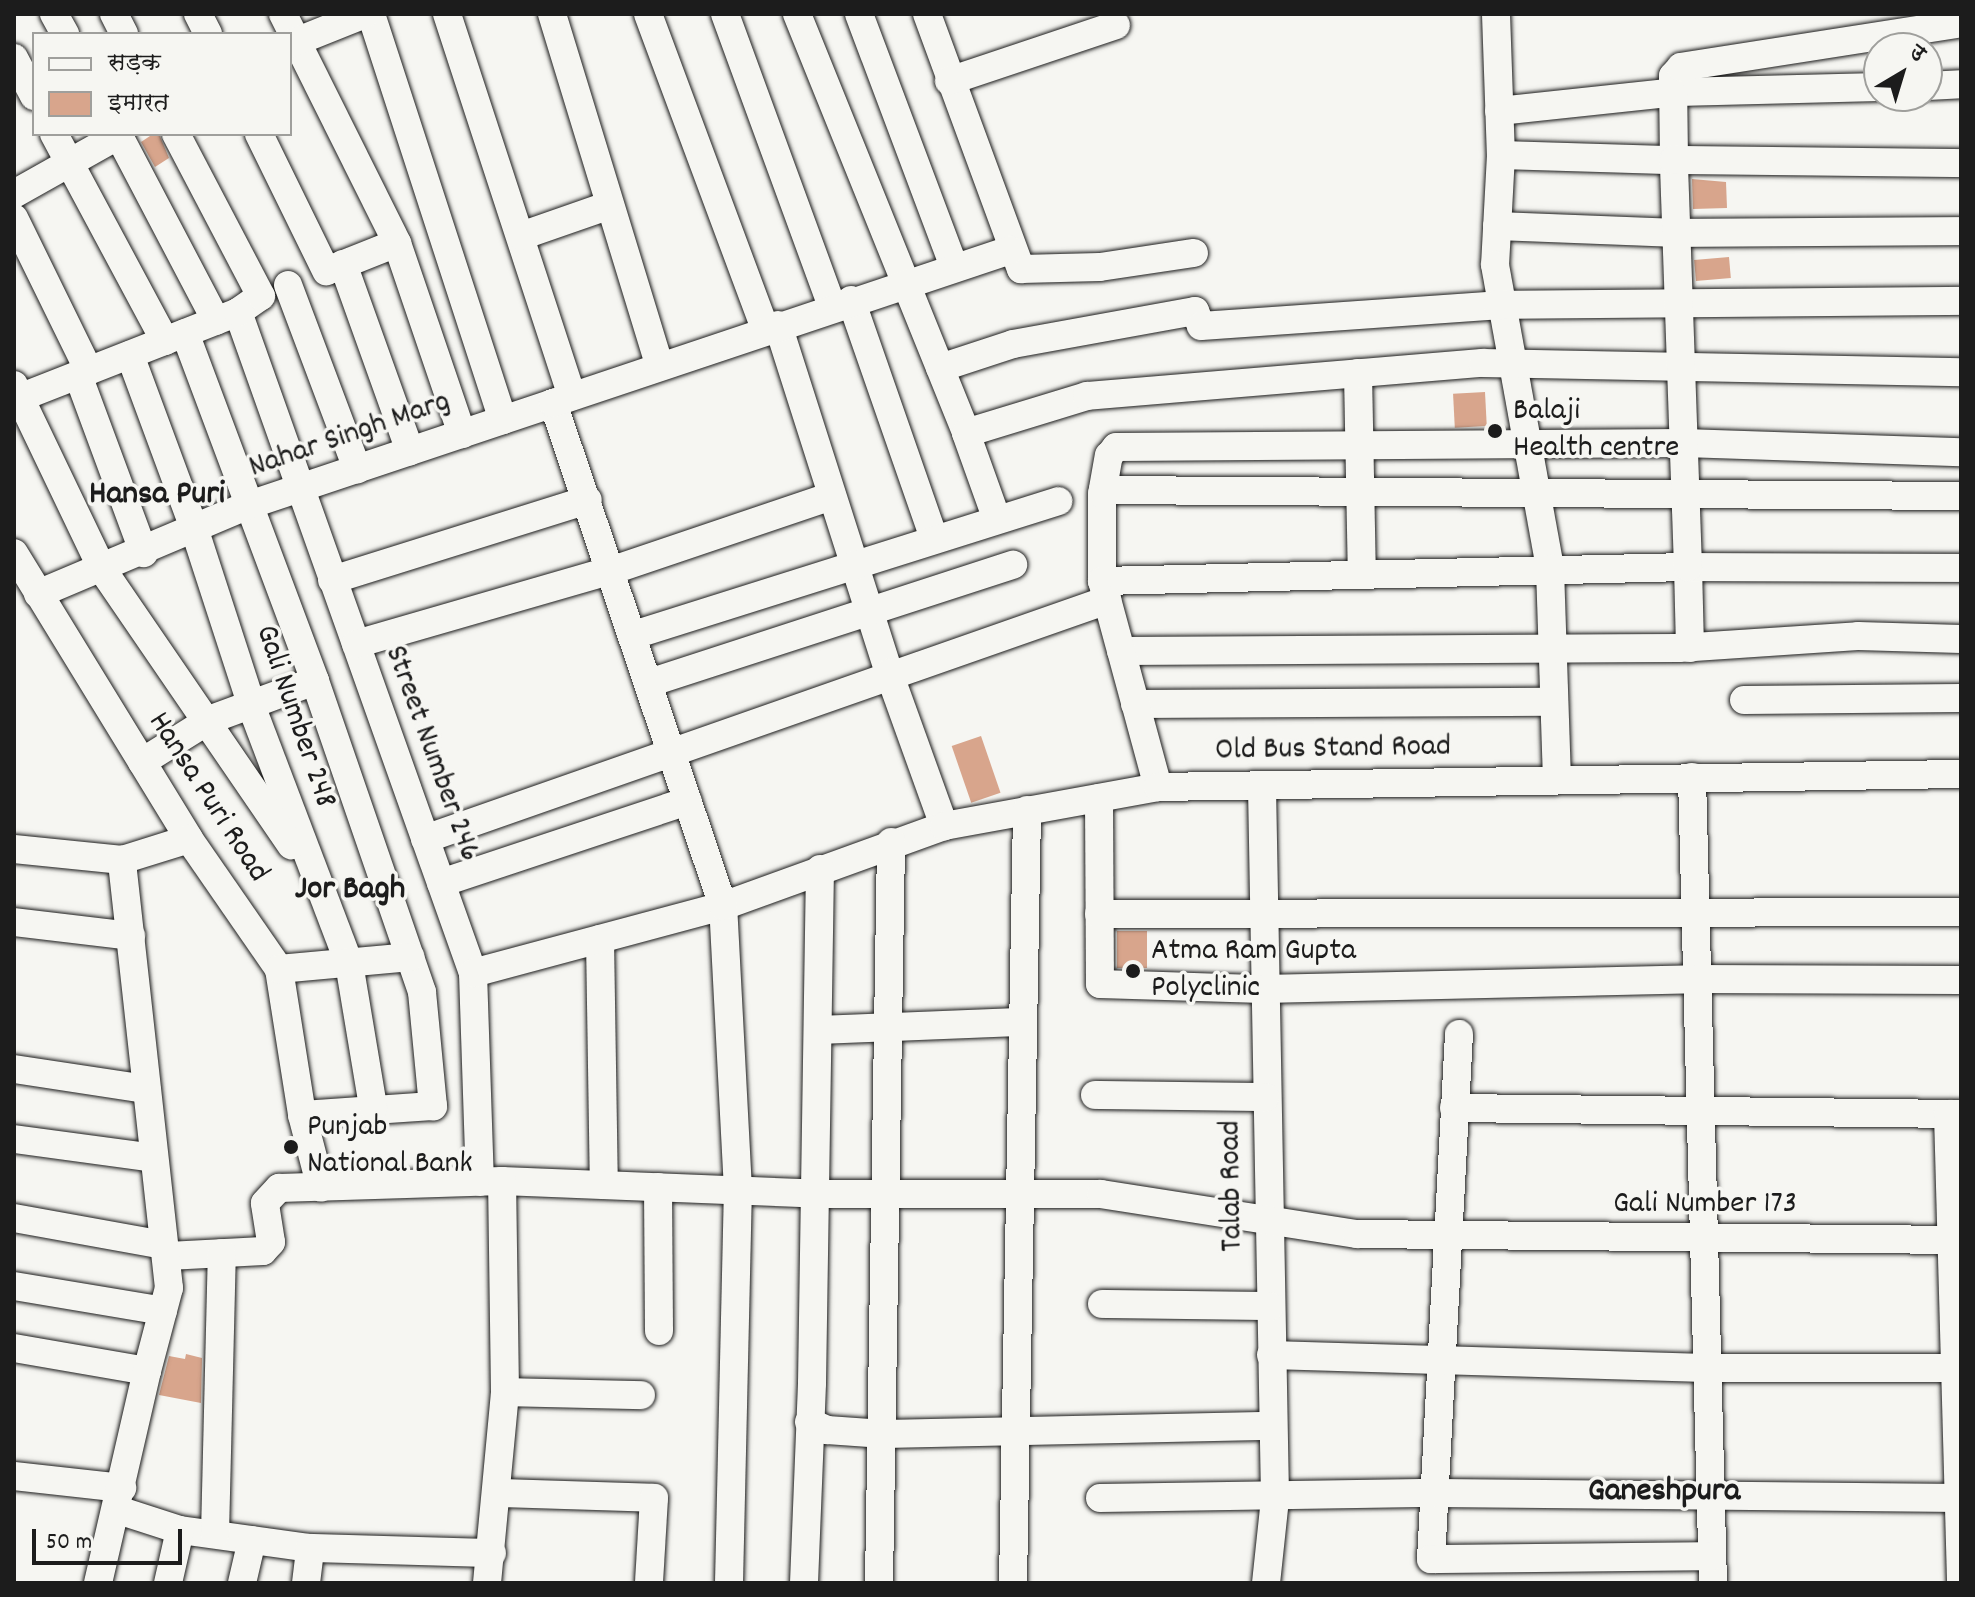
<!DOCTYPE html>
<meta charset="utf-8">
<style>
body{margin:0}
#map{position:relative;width:1975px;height:1597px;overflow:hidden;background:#f6f6f2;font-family:Dekko,"Playpen Sans Deva",sans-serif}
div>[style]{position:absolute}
.building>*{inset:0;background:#d8a58c;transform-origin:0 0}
.roads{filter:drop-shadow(0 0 2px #1c1c1c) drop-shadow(0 0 2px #1c1c1c)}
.minor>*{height:28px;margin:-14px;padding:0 14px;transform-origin:14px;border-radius:14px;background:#f6f6f2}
.dots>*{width:22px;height:22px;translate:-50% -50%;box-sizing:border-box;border:4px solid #f6f6f2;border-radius:50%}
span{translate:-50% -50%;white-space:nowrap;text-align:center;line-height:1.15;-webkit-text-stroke:7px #f6f6f2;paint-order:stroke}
.poi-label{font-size:32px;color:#1c1c1c}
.left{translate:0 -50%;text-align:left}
.street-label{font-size:32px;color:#1c1c1c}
.neighbourhood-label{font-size:34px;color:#1c1c1c;font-weight:700}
.frame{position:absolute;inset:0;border:16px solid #1c1c1c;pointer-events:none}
.legend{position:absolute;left:32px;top:32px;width:260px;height:104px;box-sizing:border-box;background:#f6f6f2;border:2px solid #9f9f9c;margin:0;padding:10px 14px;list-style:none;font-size:24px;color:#1c1c1c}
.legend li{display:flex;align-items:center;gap:16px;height:40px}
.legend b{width:40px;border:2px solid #9f9f9c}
.north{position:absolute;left:1863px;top:32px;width:80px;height:80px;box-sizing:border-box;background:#f6f6f2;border:2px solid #9f9f9c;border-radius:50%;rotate:38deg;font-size:22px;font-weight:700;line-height:32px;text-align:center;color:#1c1c1c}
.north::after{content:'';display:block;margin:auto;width:28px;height:36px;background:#1c1c1c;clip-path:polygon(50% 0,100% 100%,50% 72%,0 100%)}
.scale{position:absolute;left:32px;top:1529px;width:150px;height:36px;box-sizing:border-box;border:4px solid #1c1c1c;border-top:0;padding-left:10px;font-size:24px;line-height:28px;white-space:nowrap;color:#1c1c1c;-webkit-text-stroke:6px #f6f6f2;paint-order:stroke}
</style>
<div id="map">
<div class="building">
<div style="clip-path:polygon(153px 134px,159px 134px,169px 158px,155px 167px,141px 142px)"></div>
<div style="clip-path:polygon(1692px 179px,1726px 182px,1727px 208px,1693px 209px)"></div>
<div style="left:1729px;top:257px;width:21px;height:35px;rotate:85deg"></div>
<div style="left:1485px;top:392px;width:34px;height:32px;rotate:87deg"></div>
<div style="left:981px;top:736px;width:60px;height:31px;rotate:71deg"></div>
<div style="left:1117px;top:931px;width:30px;height:37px"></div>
<div style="clip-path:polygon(186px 1354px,202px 1358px,201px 1403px,159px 1395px,169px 1356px,185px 1359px)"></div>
</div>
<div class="roads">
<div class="minor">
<div style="left:54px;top:14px;width:23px;rotate:61deg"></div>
<div style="left:114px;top:14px;width:22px;rotate:63deg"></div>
<div style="left:198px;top:14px;width:22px;rotate:63deg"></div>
<div style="left:283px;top:14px;width:256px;rotate:63.5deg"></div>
<div style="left:397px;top:243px;width:202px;rotate:71.2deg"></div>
<div style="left:371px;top:14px;width:427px;rotate:72deg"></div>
<div style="left:447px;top:14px;width:402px;rotate:71.9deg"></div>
<div style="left:552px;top:14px;width:366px;rotate:73deg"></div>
<div style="left:648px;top:14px;width:336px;rotate:69.6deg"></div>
<div style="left:725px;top:14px;width:312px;rotate:69.9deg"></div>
<div style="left:797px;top:14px;width:452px;rotate:68deg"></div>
<div style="left:859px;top:14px;width:270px;rotate:69.4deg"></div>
<div style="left:927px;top:14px;width:272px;rotate:69.8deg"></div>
<div style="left:1021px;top:269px;width:79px;rotate:-1.5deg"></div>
<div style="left:1100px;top:267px;width:95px;rotate:-8.5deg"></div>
<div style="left:1496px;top:14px;width:141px;rotate:88deg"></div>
<div style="left:1501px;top:155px;width:110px;rotate:93.1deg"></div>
<div style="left:1495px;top:265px;width:309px;rotate:79.7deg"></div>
<div style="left:1550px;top:569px;width:209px;rotate:88.1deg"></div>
<div style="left:290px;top:44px;width:81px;rotate:-21.8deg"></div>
<div style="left:14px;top:58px;width:43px;rotate:62.2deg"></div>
<div style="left:949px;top:81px;width:176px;rotate:-18.5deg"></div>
<div style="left:1927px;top:86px;width:34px;rotate:-3deg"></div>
<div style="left:1499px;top:111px;width:179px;rotate:-6.1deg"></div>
<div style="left:1677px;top:92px;width:202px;rotate:-1.4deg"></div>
<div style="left:54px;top:134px;width:235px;rotate:61.8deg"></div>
<div style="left:118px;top:134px;width:211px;rotate:62.3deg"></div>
<div style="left:259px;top:134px;width:153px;rotate:63.9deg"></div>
<div style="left:1501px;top:155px;width:173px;rotate:1.7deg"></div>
<div style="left:1674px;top:160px;width:84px;rotate:-90.7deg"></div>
<div style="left:1673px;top:76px;width:12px;rotate:-48deg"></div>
<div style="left:1681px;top:67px;width:283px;rotate:-8.9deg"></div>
<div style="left:14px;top:194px;width:123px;rotate:-29.3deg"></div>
<div style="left:14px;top:218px;width:170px;rotate:63.9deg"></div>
<div style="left:1497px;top:226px;width:181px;rotate:2.2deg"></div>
<div style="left:1678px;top:233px;width:283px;rotate:-0.4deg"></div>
<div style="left:521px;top:236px;width:94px;rotate:-19.2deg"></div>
<div style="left:343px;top:264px;width:199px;rotate:70.3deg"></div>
<div style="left:329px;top:270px;width:73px;rotate:-21.7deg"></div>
<div style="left:288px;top:285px;width:197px;rotate:69.4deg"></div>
<div style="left:851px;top:300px;width:252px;rotate:70.8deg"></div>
<div style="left:238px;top:312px;width:702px;rotate:70.43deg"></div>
<div style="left:473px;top:973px;width:209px;rotate:88.1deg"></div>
<div style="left:778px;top:325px;width:365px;rotate:72.3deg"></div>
<div style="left:889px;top:673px;width:163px;rotate:70.2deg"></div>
<div style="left:185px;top:333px;width:371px;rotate:69.5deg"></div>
<div style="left:315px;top:681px;width:329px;rotate:71deg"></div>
<div style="left:422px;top:992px;width:115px;rotate:84.5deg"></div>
<div style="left:433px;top:1106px;width:131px;rotate:176.1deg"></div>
<div style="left:130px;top:355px;width:188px;rotate:69.7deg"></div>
<div style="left:195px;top:531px;width:191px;rotate:72deg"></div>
<div style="left:254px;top:713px;width:267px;rotate:69.2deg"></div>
<div style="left:349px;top:963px;width:146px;rotate:80.5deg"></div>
<div style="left:940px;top:368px;width:77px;rotate:-18.2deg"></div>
<div style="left:1013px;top:344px;width:185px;rotate:-10.3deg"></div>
<div style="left:1195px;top:311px;width:16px;rotate:68deg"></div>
<div style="left:1201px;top:326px;width:298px;rotate:-4deg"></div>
<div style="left:1498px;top:305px;width:463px;rotate:-0.5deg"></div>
<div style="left:1358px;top:373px;width:201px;rotate:88.9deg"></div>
<div style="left:78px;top:375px;width:190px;rotate:69.7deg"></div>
<div style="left:14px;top:385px;width:204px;rotate:64.4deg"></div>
<div style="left:102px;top:569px;width:335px;rotate:55.6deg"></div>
<div style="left:14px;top:400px;width:241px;rotate:-21.4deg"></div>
<div style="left:238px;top:312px;width:28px;rotate:-35deg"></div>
<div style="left:261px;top:296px;width:183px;rotate:-117.7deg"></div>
<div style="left:1103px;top:490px;width:858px;rotate:0.4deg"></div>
<div style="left:996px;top:517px;width:89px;rotate:-109.7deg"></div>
<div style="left:966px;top:433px;width:127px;rotate:-17deg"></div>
<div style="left:1087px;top:396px;width:397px;rotate:-4.8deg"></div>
<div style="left:1483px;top:363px;width:478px;rotate:1.1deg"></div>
<div style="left:14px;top:553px;width:335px;rotate:58.5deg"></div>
<div style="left:189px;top:839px;width:158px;rotate:55.3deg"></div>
<div style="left:279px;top:969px;width:148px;rotate:81deg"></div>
<div style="left:302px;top:1115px;width:75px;rotate:75.4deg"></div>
<div style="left:332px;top:580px;width:268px;rotate:-17.4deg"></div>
<div style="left:1102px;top:581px;width:87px;rotate:-90deg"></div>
<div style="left:1102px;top:494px;width:39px;rotate:-80deg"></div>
<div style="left:1109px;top:456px;width:11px;rotate:-52deg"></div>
<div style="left:1116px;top:447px;width:568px;rotate:-0.4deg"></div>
<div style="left:1684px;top:443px;width:277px;rotate:1.9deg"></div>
<div style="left:38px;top:594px;width:229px;rotate:-22.9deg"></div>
<div style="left:249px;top:505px;width:321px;rotate:-18.5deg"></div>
<div style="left:634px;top:635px;width:445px;rotate:-17.5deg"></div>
<div style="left:356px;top:644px;width:267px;rotate:-16.1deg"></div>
<div style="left:613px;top:570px;width:231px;rotate:-18.7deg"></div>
<div style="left:1690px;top:648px;width:81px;rotate:-91.4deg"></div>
<div style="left:1688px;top:567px;width:273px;rotate:0.2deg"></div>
<div style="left:1121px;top:651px;width:558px;rotate:-0.31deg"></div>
<div style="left:1679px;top:648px;width:179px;rotate:-3.8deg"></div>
<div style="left:1858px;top:636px;width:103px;rotate:1.7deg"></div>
<div style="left:649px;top:683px;width:383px;rotate:-18deg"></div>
<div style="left:1744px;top:700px;width:217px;rotate:-0.5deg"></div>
<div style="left:1135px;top:704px;width:418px;rotate:-0.3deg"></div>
<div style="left:142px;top:762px;width:79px;rotate:-32.1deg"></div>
<div style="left:209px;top:720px;width:113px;rotate:-20.2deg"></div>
<div style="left:1692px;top:777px;width:806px;rotate:88.51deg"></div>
<div style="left:1158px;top:787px;width:213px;rotate:-105.2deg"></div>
<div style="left:1102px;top:581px;width:586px;rotate:-1.37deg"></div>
<div style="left:1688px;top:567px;width:407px;rotate:-92deg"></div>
<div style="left:1674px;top:160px;width:287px;rotate:0.6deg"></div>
<div style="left:1262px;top:787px;width:712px;rotate:88.95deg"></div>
<div style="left:1275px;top:1499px;width:84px;rotate:96.1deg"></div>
<div style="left:1099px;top:798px;width:186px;rotate:89.7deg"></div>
<div style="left:1100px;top:984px;width:163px;rotate:1.8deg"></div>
<div style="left:1263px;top:989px;width:432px;rotate:-1.3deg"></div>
<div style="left:1695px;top:979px;width:266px;rotate:0.2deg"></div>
<div style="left:425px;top:839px;width:723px;rotate:-19.31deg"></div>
<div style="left:14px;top:849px;width:109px;rotate:5.8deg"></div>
<div style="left:441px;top:883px;width:260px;rotate:-18.4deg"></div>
<div style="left:1099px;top:914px;width:862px;rotate:-0.13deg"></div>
<div style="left:14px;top:922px;width:118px;rotate:6.8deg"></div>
<div style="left:600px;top:939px;width:246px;rotate:89.1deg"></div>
<div style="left:279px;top:969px;width:132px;rotate:-5.2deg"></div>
<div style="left:473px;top:973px;width:259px;rotate:-15deg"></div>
<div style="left:723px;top:906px;width:235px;rotate:-19.9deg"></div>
<div style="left:944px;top:826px;width:218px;rotate:-10.3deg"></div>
<div style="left:1158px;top:787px;width:803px;rotate:-0.93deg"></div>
<div style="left:820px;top:1030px;width:203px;rotate:-2.3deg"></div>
<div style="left:1459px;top:1034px;width:526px;rotate:93.05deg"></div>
<div style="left:1431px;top:1559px;width:281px;rotate:-0.6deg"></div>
<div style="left:14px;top:1069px;width:134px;rotate:8.6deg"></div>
<div style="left:1095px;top:1095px;width:170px;rotate:0.7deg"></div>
<div style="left:1454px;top:1108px;width:507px;rotate:0.68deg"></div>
<div style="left:1948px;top:1114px;width:469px;rotate:88.4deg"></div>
<div style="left:14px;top:1139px;width:141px;rotate:7.7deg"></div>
<div style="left:658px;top:1187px;width:144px;rotate:89.6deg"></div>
<div style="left:14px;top:1218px;width:152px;rotate:10.2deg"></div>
<div style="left:168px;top:1256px;width:95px;rotate:-3deg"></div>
<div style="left:263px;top:1251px;width:12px;rotate:-48deg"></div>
<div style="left:271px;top:1242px;width:39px;rotate:-99deg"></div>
<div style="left:265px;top:1203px;width:21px;rotate:-47deg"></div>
<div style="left:279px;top:1188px;width:223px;rotate:-1.8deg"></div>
<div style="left:502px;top:1181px;width:325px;rotate:2.3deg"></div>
<div style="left:827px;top:1194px;width:274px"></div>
<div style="left:1101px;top:1194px;width:259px;rotate:8.9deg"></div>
<div style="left:1357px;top:1234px;width:604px;rotate:0.57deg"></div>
<div style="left:14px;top:1286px;width:151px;rotate:9.5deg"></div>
<div style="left:1102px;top:1304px;width:168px;rotate:0.7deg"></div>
<div style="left:14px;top:1348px;width:135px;rotate:9.8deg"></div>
<div style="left:147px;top:1371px;width:86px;rotate:-75.2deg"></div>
<div style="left:169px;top:1288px;width:431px;rotate:-96.3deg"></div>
<div style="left:122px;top:860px;width:70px;rotate:-17.4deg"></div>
<div style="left:1271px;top:1355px;width:435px;rotate:1.7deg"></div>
<div style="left:1706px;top:1368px;width:255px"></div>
<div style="left:505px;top:1392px;width:136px;rotate:1.3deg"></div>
<div style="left:809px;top:1422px;width:20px;rotate:24deg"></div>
<div style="left:827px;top:1430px;width:57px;rotate:4deg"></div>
<div style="left:884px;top:1434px;width:389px;rotate:-1.2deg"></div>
<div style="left:14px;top:1476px;width:109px;rotate:6.3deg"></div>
<div style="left:499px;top:1493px;width:155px;rotate:1.8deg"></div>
<div style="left:654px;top:1498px;width:85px;rotate:93.4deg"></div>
<div style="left:1100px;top:1498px;width:337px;rotate:-0.9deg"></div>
<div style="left:1437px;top:1493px;width:524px;rotate:0.55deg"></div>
<div style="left:118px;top:1510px;width:65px;rotate:17.9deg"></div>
<div style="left:180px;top:1530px;width:131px;rotate:7.9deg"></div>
<div style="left:310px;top:1548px;width:182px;rotate:1.6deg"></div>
<div style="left:215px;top:1534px;width:281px;rotate:-88.6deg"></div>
<div style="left:98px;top:1583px;width:218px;rotate:-77deg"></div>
<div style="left:168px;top:1583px;width:54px;rotate:-77.2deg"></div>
<div style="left:242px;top:1583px;width:44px;rotate:-76.9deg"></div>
<div style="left:306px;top:1583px;width:35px;rotate:-83deg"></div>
<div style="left:487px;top:1583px;width:192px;rotate:-84.6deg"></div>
<div style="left:505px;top:1392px;width:211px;rotate:-90.8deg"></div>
<div style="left:729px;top:1583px;width:393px;rotate:-88.7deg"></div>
<div style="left:738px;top:1190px;width:284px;rotate:-93deg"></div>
<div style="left:723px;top:906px;width:531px;rotate:-108.67deg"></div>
<div style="left:553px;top:403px;width:482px;rotate:-18.5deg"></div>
<div style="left:804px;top:1583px;width:200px;rotate:-87.7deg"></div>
<div style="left:812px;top:1383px;width:514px;rotate:-89.11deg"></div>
<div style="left:879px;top:1583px;width:741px;rotate:-89.07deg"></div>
<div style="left:1013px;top:1583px;width:773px;rotate:-88.96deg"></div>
</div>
</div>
<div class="dots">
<div style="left:1495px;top:431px;background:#1c1c1c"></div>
<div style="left:1133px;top:971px;background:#1c1c1c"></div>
<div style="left:291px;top:1147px;background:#1c1c1c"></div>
</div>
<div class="poi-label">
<span class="left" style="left:1513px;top:431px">Balaji<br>Health centre</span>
<span class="left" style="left:1151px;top:971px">Atma Ram Gupta<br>Polyclinic</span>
<span class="left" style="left:307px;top:1147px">Punjab<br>National Bank</span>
</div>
<div class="street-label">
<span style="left:350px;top:436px;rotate:-19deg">Nahar Singh Marg</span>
<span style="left:294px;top:717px;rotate:71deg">Gali Number 248</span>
<span style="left:1333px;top:750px;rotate:-1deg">Old Bus Stand Road</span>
<span style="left:431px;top:754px;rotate:70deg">Street Number 246</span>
<span style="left:207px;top:798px;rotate:57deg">Hansa Puri Road</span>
<span style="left:1233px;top:1186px;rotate:-91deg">Talab Road</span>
<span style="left:1705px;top:1205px">Gali Number 173</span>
</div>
<div class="neighbourhood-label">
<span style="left:157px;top:496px">Hansa Puri</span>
<span style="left:350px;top:891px">Jor Bagh</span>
<span style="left:1664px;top:1493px">Ganeshpura</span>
</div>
<div class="frame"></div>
<ul class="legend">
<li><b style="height:10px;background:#f6f6f2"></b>सड़क</li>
<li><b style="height:22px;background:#d8a58c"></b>इमारत</li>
</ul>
<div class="north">उ</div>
<div class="scale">50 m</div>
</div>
